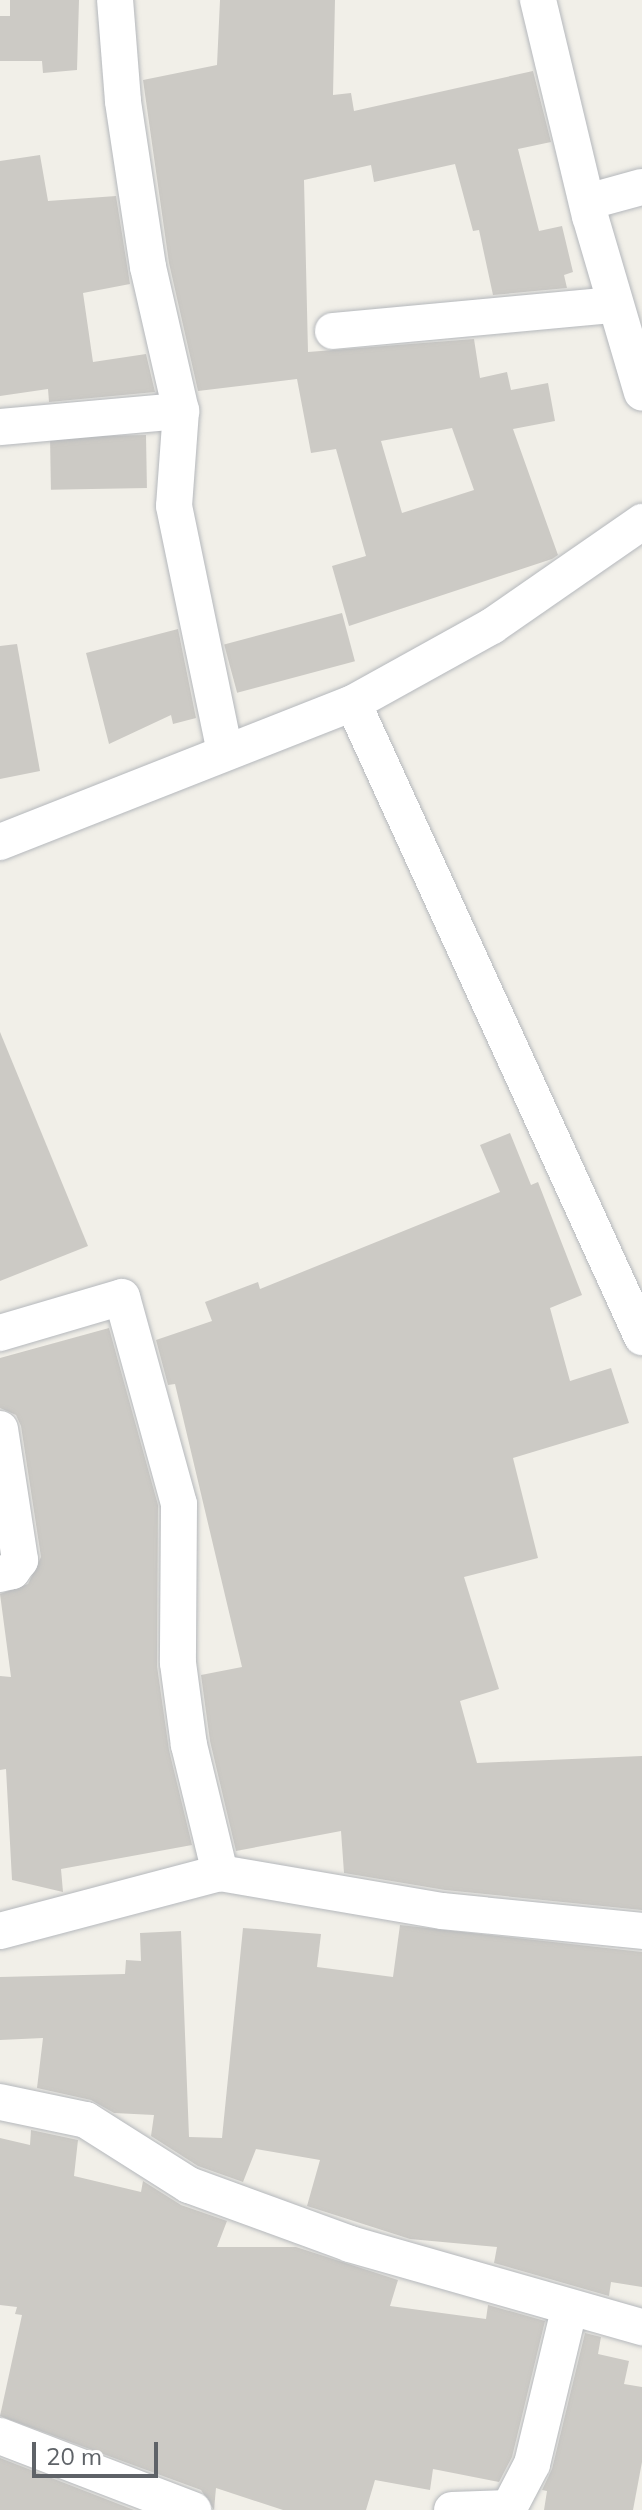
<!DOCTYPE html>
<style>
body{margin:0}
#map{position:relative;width:642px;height:2510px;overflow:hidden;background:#f1efe8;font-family:Mulish,sans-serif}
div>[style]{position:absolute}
.building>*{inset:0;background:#cccac5;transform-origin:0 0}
.roads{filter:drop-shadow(0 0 2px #b5b8bc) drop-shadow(0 0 2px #b5b8bc)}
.minor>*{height:36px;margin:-18px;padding:0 18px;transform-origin:18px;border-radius:18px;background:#fff}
span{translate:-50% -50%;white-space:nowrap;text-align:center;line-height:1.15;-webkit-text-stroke:6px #fff;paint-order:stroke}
.scale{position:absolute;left:32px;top:2442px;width:126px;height:36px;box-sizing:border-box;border:4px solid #5f6368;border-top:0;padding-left:10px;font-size:24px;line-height:28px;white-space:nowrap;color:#5f6368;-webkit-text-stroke:6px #fff;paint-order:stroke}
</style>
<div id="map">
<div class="building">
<div style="clip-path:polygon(10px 0,79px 0,77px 70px,43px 73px,42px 61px,0 61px,0 16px,10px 16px)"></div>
<div style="clip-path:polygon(evenodd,220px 0,335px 0,333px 95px,351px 93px,354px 111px,533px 71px,551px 142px,518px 149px,539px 231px,562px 226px,573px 272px,564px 275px,567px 288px,493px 295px,479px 230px,473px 231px,455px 164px,374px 182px,371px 165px,304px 180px,308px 352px,474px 339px,480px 378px,507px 372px,511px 390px,548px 383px,555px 421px,513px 429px,558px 555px,552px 559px,349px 626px,332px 566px,366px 556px,336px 449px,311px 453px,297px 379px,198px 391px,169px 263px,143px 80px,217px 65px,220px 0,452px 428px,474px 490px,402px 513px,381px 441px,452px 428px)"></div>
<div style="clip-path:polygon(40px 155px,48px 201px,116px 196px,130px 284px,83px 293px,93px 362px,146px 354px,155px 392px,49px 402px,48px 389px,0 396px,0 161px)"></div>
<div style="left:146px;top:435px;width:53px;height:96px;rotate:89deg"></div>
<div style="left:342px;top:613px;width:50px;height:122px;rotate:75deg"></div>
<div style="clip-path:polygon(178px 629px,196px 718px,173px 724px,171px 715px,109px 744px,86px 653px)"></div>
<div style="clip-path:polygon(17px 644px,40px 771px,0 779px,0 646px)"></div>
<div style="clip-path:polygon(0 1032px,88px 1246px,0 1281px)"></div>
<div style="clip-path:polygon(510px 1133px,531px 1185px,538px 1182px,582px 1295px,550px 1308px,570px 1381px,611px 1368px,629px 1423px,513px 1458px,538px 1558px,464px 1577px,499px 1689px,460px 1701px,477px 1763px,642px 1756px,642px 1910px,445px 1890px,344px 1873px,341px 1831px,236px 1851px,210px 1741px,201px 1675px,242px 1667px,175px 1384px,168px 1385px,156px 1340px,212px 1321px,205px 1302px,258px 1282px,260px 1289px,500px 1192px,480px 1145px)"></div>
<div style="clip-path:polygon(109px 1328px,158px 1505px,157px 1666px,169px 1750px,192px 1845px,61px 1869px,63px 1892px,12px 1880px,6px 1769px,0 1770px,0 1676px,11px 1677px,0 1594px,28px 1584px,41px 1557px,21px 1426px,16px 1415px,0 1408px,0 1358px)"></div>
<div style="clip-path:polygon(400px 1925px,642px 1952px,642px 2287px,611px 2282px,609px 2296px,494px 2263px,497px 2247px,410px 2239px,307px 2206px,320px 2160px,256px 2149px,243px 2182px,198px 2166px,151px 2136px,154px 2115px,114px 2113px,91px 2100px,37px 2088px,43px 2038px,0 2040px,0 1977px,125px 1974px,126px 1960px,141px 1961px,140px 1933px,181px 1931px,189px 2137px,222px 2138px,243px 1928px,321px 1934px,317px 1967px,393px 1977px)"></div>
<div style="clip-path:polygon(31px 2130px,78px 2140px,74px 2176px,141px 2192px,143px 2181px,181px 2205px,227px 2221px,217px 2247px,296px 2247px,398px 2280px,390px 2306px,486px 2319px,488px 2305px,545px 2321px,512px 2457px,499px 2482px,433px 2469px,430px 2490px,375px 2480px,366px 2510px,283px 2510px,216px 2488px,214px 2510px,201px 2490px,0 2416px,22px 2315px,15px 2314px,17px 2307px,0 2305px,0 2138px,30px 2145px)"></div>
<div style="clip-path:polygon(585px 2333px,601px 2337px,598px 2354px,629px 2361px,624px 2384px,642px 2387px,642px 2462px,633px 2510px,544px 2510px,547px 2491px,542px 2490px,552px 2469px)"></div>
<div style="clip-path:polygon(0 2458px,134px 2510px,0 2510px)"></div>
</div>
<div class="roads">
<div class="minor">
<div style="left:538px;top:0;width:222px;rotate:76.5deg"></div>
<div style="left:590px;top:216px;width:184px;rotate:73.6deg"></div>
<div style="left:587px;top:202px;width:57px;rotate:-15.3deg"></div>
<div style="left:333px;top:331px;width:283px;rotate:-5.3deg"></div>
<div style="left:181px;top:411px;width:95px;rotate:94.2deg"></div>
<div style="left:174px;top:506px;width:251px;rotate:78.3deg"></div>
<div style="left:0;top:427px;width:182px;rotate:-5.1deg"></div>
<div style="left:181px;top:411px;width:148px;rotate:-102.9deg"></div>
<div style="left:148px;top:267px;width:168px;rotate:-98.6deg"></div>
<div style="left:123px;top:101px;width:101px;rotate:-94.5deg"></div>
<div style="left:353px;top:703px;width:697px;rotate:65.49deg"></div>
<div style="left:0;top:842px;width:379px;rotate:-21.5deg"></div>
<div style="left:353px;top:703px;width:159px;rotate:-29deg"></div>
<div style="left:492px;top:626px;width:183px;rotate:-34.7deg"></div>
<div style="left:0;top:1333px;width:127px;rotate:-16.4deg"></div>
<div style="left:122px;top:1297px;width:215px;rotate:74.6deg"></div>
<div style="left:179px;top:1504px;width:159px;rotate:90.4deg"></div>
<div style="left:178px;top:1663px;width:83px;rotate:82.4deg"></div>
<div style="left:189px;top:1745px;width:132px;rotate:76.4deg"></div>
<div style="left:0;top:1429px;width:133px;rotate:81.3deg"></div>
<div style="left:20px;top:1560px;width:14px;rotate:126deg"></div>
<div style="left:12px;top:1571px;width:12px;rotate:166deg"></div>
<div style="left:0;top:1931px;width:228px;rotate:-14.8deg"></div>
<div style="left:220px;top:1873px;width:225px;rotate:9.7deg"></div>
<div style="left:442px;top:1911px;width:201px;rotate:5.7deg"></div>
<div style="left:0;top:2102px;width:88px;rotate:11.8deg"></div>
<div style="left:86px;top:2120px;width:122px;rotate:32.3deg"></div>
<div style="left:189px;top:2185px;width:171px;rotate:20.1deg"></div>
<div style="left:350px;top:2244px;width:304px;rotate:15.9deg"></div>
<div style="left:0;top:2436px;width:207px;rotate:21deg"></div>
<div style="left:452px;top:2510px;width:57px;rotate:-2deg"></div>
<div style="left:509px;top:2508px;width:50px;rotate:-62.4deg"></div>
<div style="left:532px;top:2464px;width:158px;rotate:-76.5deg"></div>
</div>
</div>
<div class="scale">20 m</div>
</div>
